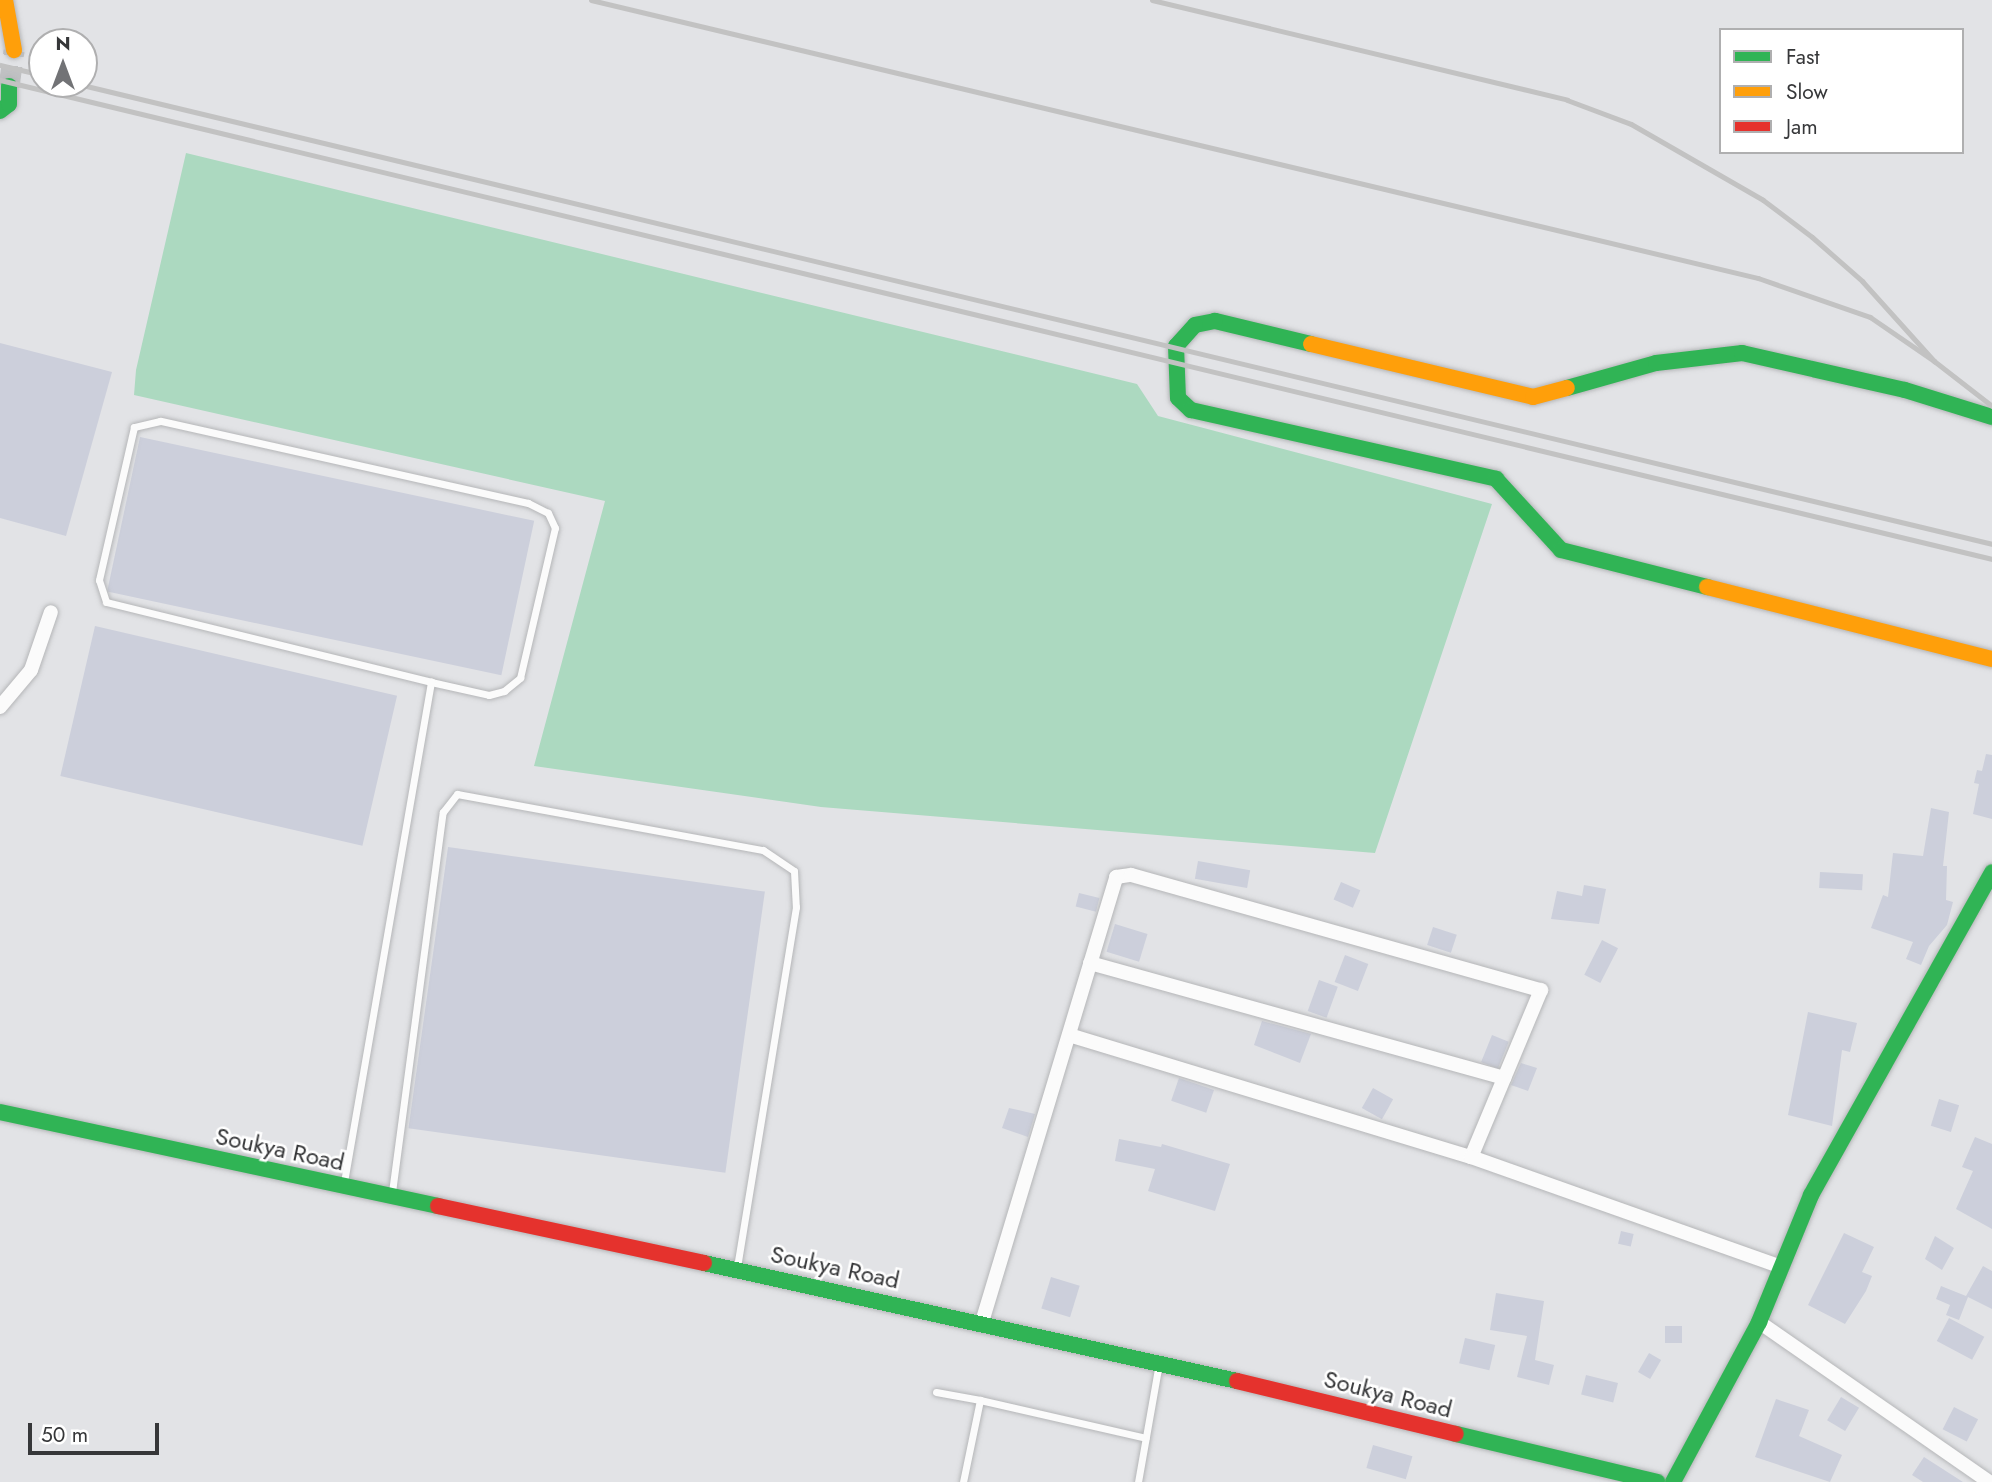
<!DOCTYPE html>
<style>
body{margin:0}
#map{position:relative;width:1992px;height:1482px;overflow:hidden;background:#e2e3e6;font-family:Jost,sans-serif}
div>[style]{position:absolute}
.green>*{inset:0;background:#acd9c0}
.building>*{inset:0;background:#cccfdb;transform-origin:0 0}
.secondary-tunnel>*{height:21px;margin-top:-10.5px;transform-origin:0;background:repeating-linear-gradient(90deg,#c0c1c3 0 21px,transparent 0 31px)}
.roads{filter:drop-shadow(0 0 2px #b5b6b8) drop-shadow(0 0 2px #b5b6b8)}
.lane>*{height:7px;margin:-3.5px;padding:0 3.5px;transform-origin:3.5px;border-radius:3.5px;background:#fbfbfb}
.street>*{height:14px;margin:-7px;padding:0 7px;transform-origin:7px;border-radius:7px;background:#fbfbfb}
.fast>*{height:16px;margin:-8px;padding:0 8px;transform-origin:8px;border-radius:8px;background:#30b455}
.slow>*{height:16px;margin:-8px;padding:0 8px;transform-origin:8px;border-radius:8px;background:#ff9f0a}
.jam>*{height:16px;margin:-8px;padding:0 8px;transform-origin:8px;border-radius:8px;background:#e5322d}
.rail>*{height:5px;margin:-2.5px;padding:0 2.5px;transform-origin:2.5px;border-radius:2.5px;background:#c2c2c2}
span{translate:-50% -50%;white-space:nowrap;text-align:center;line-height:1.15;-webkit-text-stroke:5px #fff;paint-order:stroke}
.street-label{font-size:24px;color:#363739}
.legend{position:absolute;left:1719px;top:28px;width:245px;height:126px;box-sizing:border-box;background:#fff;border:2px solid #afafb0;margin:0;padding:9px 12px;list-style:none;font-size:21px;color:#363739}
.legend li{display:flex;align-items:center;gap:14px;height:35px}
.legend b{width:35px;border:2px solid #afafb0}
.north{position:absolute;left:28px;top:28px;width:70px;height:70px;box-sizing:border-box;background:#fff;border:2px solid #afafb0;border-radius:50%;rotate:0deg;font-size:19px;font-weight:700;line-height:28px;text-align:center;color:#363739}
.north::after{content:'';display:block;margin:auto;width:24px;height:32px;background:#727376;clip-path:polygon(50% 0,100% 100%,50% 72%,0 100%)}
.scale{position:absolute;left:28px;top:1423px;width:131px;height:32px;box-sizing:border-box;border:4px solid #363739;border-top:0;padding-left:9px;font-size:21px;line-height:24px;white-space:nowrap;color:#363739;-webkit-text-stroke:5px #fff;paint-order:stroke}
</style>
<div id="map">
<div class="green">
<div style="clip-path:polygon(186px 153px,1137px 384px,1158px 416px,1492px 504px,1375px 853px,821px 807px,534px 766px,605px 501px,134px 395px,136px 370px)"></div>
</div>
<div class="building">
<div style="clip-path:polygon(0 343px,112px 372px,66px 536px,0 518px)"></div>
<div style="left:140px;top:437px;width:403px;height:158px;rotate:12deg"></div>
<div style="left:95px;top:626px;width:310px;height:154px;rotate:13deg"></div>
<div style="clip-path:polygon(1986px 754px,1992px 755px,1992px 819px,1973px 814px,1979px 784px,1974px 783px,1977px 770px,1982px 771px)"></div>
<div style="clip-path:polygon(1931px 808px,1949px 812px,1943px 866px,1947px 866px,1946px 900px,1953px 902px,1947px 925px,1929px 946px,1921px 965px,1906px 959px,1913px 942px,1871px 928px,1883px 895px,1888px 897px,1893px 853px,1923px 856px)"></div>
<div style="left:448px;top:847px;width:320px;height:284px;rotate:8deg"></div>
<div style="left:1198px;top:861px;width:53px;height:18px;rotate:10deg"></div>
<div style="left:1820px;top:872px;width:43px;height:16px;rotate:3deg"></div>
<div style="left:1341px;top:882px;width:21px;height:19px;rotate:23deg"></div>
<div style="clip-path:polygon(1584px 885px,1606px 889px,1599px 924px,1551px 919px,1557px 891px,1582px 896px)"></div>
<div style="left:1079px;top:893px;width:21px;height:14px;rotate:14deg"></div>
<div style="left:1115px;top:924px;width:34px;height:29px;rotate:17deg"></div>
<div style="left:1433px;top:927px;width:25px;height:19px;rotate:18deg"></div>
<div style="left:1602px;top:940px;width:18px;height:39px;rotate:27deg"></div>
<div style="left:1345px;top:955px;width:25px;height:29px;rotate:21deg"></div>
<div style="left:1319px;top:980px;width:20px;height:33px;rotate:20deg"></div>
<div style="clip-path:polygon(1808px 1012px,1857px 1023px,1850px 1052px,1842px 1050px,1832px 1126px,1788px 1115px)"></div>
<div style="clip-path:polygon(1262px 1021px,1311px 1034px,1300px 1063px,1254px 1045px)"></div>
<div style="left:1492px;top:1035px;width:18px;height:29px;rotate:22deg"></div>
<div style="clip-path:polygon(1521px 1063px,1537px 1068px,1528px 1091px,1511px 1085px)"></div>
<div style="left:1179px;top:1078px;width:37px;height:24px;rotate:19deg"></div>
<div style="left:1373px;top:1088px;width:23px;height:23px;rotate:29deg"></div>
<div style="left:1939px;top:1099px;width:21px;height:28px;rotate:17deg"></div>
<div style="clip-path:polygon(1009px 1108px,1035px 1114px,1028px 1137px,1002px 1128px)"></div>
<div style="clip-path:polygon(1975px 1137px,1992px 1144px,1992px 1229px,1956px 1209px,1973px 1171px,1962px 1167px)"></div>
<div style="clip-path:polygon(1119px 1139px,1161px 1147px,1162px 1144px,1230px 1164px,1215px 1211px,1148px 1191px,1155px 1169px,1115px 1161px)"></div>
<div style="left:1621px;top:1231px;width:13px;height:13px;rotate:13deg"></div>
<div style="clip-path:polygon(1844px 1233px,1874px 1247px,1862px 1272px,1872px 1276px,1866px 1291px,1845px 1324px,1808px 1305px)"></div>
<div style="clip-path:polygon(1935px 1236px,1954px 1248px,1942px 1270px,1925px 1259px)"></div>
<div style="clip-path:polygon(1983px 1266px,1992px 1271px,1992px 1309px,1968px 1297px,1959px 1320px,1946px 1315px,1950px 1305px,1936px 1299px,1941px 1286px,1966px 1296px)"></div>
<div style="left:1051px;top:1277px;width:30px;height:33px;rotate:17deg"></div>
<div style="clip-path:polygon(1496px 1293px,1544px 1301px,1535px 1360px,1554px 1365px,1549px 1385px,1517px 1377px,1527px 1336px,1490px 1330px)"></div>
<div style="left:1949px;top:1318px;width:40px;height:26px;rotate:28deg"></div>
<div style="left:1665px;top:1326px;width:17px;height:17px"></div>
<div style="left:1465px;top:1338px;width:31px;height:26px;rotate:13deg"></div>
<div style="left:1649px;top:1353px;width:14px;height:22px;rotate:30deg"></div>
<div style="left:1586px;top:1375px;width:33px;height:20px;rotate:14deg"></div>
<div style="left:1841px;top:1397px;width:21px;height:27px;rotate:31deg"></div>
<div style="clip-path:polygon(1776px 1399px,1809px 1410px,1799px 1436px,1842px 1455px,1830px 1482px,1755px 1457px)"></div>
<div style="left:1954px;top:1407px;width:27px;height:25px;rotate:27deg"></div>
<div style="left:1373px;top:1445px;width:41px;height:24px;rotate:16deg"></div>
<div style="clip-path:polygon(1924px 1457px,1963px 1482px,1923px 1482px,1912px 1475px)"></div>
</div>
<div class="secondary-tunnel">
<div style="left:9px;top:86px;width:36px;rotate:-82deg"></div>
</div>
<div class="roads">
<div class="lane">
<div style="left:344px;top:1182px;width:508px;rotate:-80.13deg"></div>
<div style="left:431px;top:682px;width:59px;rotate:12.6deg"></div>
<div style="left:489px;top:695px;width:16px;rotate:-15deg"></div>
<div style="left:504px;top:691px;width:21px;rotate:-39deg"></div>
<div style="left:520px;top:678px;width:154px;rotate:-76.9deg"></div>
<div style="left:555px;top:528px;width:17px;rotate:-115deg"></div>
<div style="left:548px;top:513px;width:22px;rotate:-153deg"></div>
<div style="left:528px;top:503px;width:377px;rotate:-167.4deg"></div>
<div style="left:160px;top:421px;width:27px;rotate:167deg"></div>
<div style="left:134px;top:427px;width:157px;rotate:102.9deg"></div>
<div style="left:99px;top:580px;width:23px;rotate:72deg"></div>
<div style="left:106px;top:602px;width:335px;rotate:13.8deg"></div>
<div style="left:392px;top:1192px;width:383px;rotate:-82.4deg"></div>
<div style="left:443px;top:812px;width:23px;rotate:-52deg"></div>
<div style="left:457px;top:794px;width:311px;rotate:10.4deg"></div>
<div style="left:763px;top:850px;width:37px;rotate:34deg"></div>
<div style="left:794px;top:871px;width:36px;rotate:87deg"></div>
<div style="left:796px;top:907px;width:366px;rotate:99.3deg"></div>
<div style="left:936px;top:1392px;width:45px;rotate:10.3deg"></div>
<div style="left:963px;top:1482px;width:84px;rotate:-78.3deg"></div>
<div style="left:980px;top:1400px;width:170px;rotate:12.9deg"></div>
<div style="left:1138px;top:1482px;width:121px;rotate:-80deg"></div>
</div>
<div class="street">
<div style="left:0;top:707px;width:48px;rotate:-50deg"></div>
<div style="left:31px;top:670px;width:61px;rotate:-71deg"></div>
<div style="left:1090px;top:963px;width:430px;rotate:15.5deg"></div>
<div style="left:1069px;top:1035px;width:420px;rotate:16.9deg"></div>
<div style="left:982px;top:1322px;width:465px;rotate:-73.2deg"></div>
<div style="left:1116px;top:877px;width:15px;rotate:-8deg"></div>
<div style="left:1131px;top:875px;width:426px;rotate:15.7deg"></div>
<div style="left:1541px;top:990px;width:181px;rotate:112.7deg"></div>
<div style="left:1471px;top:1157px;width:330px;rotate:19.5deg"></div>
<div style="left:1759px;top:1322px;width:280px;rotate:34.8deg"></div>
</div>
<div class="fast">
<div style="left:0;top:111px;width:11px;rotate:-38deg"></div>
<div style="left:9px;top:104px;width:18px;rotate:-90deg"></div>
<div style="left:1311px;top:344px;width:99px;rotate:-166.5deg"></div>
<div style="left:1215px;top:321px;width:20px;rotate:169deg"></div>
<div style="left:1195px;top:325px;width:28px;rotate:132deg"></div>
<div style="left:1176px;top:346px;width:52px;rotate:87.8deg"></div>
<div style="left:1178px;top:398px;width:18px;rotate:43deg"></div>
<div style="left:1191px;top:410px;width:313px;rotate:12.7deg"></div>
<div style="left:1496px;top:479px;width:96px;rotate:47.5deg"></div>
<div style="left:1561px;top:550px;width:151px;rotate:14.2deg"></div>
<div style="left:1567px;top:388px;width:92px;rotate:-15.7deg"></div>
<div style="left:1656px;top:363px;width:87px;rotate:-6.6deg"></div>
<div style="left:1742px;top:353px;width:167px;rotate:12.8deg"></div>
<div style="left:1905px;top:390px;width:91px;rotate:17.2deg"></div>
<div style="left:0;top:1112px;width:448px;rotate:12.1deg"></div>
<div style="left:704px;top:1263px;width:546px;rotate:12.48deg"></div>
<div style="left:1456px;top:1434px;width:207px;rotate:13.4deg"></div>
<div style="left:1673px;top:1482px;width:182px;rotate:-61.7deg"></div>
<div style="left:1759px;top:1322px;width:137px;rotate:-67.7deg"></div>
<div style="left:1811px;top:1195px;width:370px;rotate:-60.7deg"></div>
</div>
<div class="slow">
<div style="left:5px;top:0;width:51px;rotate:79.8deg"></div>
<div style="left:1311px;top:344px;width:228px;rotate:13.4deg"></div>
<div style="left:1533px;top:397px;width:35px;rotate:-15deg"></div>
<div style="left:1707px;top:587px;width:294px;rotate:14.2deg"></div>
</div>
<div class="jam">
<div style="left:438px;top:1206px;width:272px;rotate:12.1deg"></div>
<div style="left:1237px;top:1381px;width:225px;rotate:13.6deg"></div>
</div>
</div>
<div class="rail">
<div style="left:591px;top:0;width:1200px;rotate:13.4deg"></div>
<div style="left:1758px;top:278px;width:119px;rotate:19.2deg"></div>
<div style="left:1870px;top:317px;width:78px;rotate:34.5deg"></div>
<div style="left:1152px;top:0;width:427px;rotate:13.5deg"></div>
<div style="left:1567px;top:100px;width:68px;rotate:20.6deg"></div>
<div style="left:1631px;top:124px;width:152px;rotate:29.9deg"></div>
<div style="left:1763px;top:200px;width:61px;rotate:37.1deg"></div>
<div style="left:1812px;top:237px;width:67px;rotate:41.3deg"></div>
<div style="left:1862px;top:281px;width:108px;rotate:48deg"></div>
<div style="left:1934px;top:361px;width:73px;rotate:37.8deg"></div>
<div style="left:0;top:65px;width:43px;rotate:13.4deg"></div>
<div style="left:0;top:80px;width:2049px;rotate:13.52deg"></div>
<div style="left:78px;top:84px;width:1969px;rotate:13.51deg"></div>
</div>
<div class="street-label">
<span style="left:280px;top:1149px;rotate:12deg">Soukya Road</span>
<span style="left:835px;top:1267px;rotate:12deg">Soukya Road</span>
<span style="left:1388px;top:1394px;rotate:14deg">Soukya Road</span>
</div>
<ul class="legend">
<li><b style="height:9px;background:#30b455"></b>Fast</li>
<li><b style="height:9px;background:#ff9f0a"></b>Slow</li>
<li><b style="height:9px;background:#e5322d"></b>Jam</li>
</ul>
<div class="north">N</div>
<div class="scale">50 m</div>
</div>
